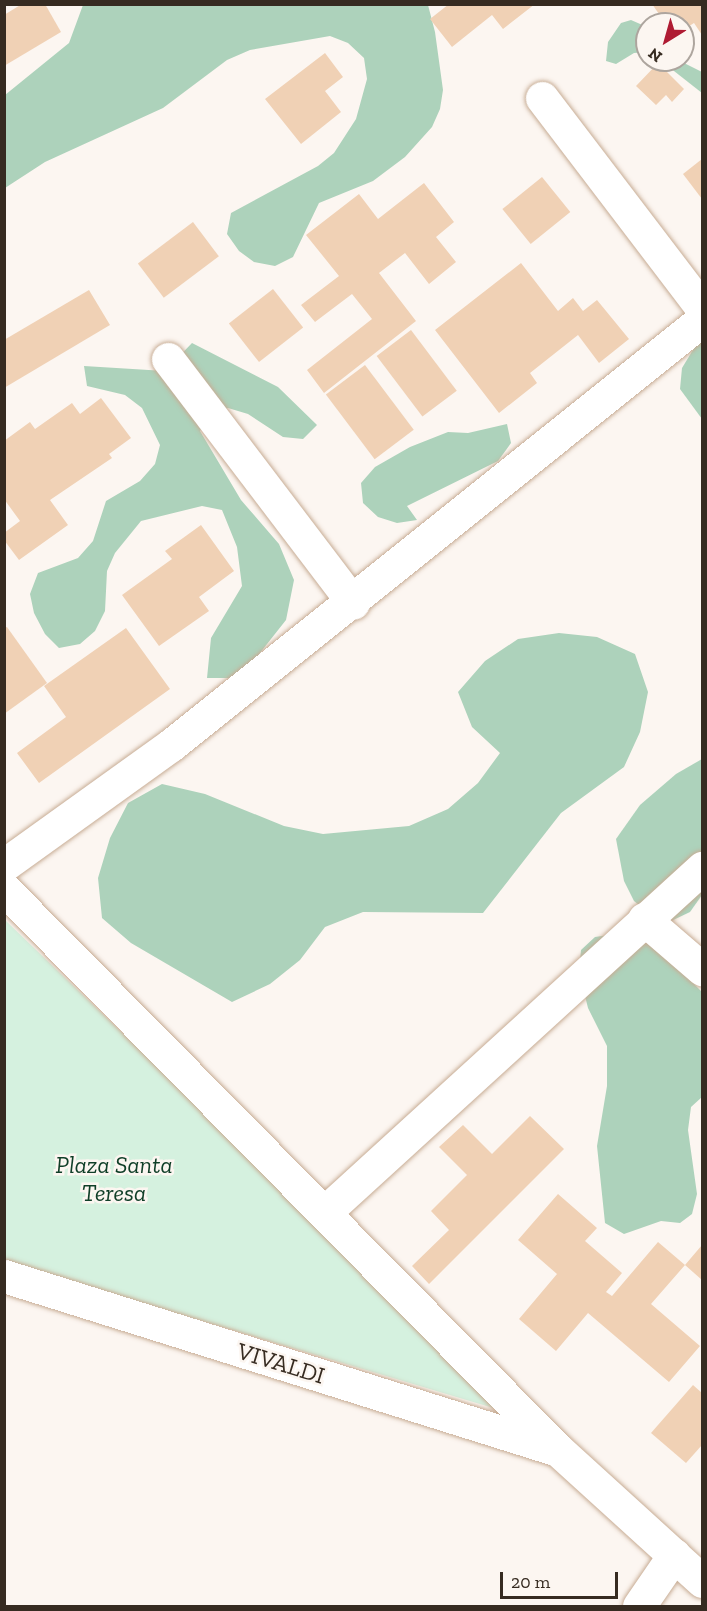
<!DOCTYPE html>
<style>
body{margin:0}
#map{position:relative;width:707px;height:1611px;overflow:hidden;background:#fcf6f1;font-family:"Zilla Slab",serif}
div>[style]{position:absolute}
.green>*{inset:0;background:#d5f1df}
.forest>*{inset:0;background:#add2bb}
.building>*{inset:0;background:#f0d1b5;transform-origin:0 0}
.roads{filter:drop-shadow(0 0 2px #c7ac94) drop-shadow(0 0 2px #c7ac94)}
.street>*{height:33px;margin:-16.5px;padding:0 16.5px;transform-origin:16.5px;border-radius:16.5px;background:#fff}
span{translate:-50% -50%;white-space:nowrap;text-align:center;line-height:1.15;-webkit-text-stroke:5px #fcf6f1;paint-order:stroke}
.park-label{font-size:24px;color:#103f28;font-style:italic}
.street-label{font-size:24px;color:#362b21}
.frame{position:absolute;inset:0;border:6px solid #362b21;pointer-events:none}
.north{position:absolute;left:635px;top:12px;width:60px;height:60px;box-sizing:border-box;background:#fcf6f1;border:2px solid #ada59e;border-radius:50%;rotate:217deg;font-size:16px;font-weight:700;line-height:24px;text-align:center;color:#362b21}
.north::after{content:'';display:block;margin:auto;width:21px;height:27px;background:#af1b33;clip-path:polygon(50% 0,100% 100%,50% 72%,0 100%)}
.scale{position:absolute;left:500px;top:1572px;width:118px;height:27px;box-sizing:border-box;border:3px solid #362b21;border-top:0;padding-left:8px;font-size:18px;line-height:21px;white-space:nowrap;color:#362b21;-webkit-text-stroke:4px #fcf6f1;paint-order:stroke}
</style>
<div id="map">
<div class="green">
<div style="clip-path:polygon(5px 920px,520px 1416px,5px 1262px)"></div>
</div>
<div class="forest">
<div style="clip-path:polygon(83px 5px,428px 5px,435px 32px,443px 90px,440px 109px,432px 127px,405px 157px,373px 181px,319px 203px,293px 257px,275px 266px,254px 262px,239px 251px,227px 234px,231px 213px,318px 166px,334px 153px,356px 119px,367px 79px,364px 58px,348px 43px,330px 36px,250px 50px,227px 60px,163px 108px,45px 162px,5px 188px,5px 95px,69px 43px)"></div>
<div style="clip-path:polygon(631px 20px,647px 27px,647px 52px,634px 53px,616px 64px,606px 61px,608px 42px,621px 23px)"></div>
<div style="clip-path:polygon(660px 60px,678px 60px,702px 72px,702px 93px)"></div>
<div style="clip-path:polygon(702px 335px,702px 419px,680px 389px,682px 368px)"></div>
<div style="clip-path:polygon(192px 343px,278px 387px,317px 425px,303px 439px,283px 437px,248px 414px,228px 408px,208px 414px,200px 431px,241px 500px,279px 544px,294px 580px,286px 620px,248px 668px,231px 678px,207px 678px,211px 638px,242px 586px,237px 547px,222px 510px,202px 506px,141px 521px,115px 553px,107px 571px,105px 611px,95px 631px,80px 644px,59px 648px,45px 634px,34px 613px,30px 594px,38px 573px,78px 558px,93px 541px,106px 501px,140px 481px,155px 464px,160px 445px,142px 408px,125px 395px,87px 386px,84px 366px,165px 371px)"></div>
<div style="clip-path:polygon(507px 424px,511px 443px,498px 461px,407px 506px,417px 520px,397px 523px,378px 517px,363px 503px,361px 483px,375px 467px,410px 447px,448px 432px,468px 433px)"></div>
<div style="clip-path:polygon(559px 633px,597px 637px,635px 654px,648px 692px,640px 732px,624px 767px,561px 813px,483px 913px,363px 912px,325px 927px,300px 960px,270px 984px,232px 1002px,131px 943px,102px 918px,98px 878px,110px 838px,128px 803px,162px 784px,205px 794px,284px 826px,323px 834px,409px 826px,448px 809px,478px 783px,500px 753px,472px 727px,458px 692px,485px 661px,518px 639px)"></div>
<div style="clip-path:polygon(702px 759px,702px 895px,690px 912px,669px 922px,650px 914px,634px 901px,624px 881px,616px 839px,640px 805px,676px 774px)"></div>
<div style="clip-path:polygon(616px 934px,638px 936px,658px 948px,702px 992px,702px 1097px,691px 1107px,688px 1130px,697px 1194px,692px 1214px,680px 1223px,661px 1221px,624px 1234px,605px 1223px,597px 1146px,607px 1086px,607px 1046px,588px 1008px,579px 972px,581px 950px,595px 937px)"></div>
</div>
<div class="building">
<div style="clip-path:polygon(22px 4px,45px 4px,61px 32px,4px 66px,4px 15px)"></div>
<div style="clip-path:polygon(449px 4px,535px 4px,503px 29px,492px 15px,452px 47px,430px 19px)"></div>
<div style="clip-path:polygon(652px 4px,702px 4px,702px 35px,694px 23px,683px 30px,683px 24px,666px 24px)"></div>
<div style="clip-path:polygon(325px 53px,343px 77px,325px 91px,341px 112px,301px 144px,265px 99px)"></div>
<div style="clip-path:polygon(658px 63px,684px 89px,672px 102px,666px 95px,656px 105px,636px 86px)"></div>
<div style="clip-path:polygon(702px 159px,702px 199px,683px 174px)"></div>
<div style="left:542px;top:177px;width:45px;height:51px;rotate:51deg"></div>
<div style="clip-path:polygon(424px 183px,454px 222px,436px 237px,456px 262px,429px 284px,405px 253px,379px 273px,416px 321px,324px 393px,307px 370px,372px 319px,352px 294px,315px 322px,301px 305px,339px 276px,306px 235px,359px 194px,378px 219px)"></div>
<div style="left:193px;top:222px;width:43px;height:69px;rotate:53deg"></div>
<div style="clip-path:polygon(521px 263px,558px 311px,573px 298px,583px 311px,597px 300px,629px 339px,599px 363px,578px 335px,530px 373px,537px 383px,499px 413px,435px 330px)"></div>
<div style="left:273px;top:289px;width:49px;height:56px;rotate:52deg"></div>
<div style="clip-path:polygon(89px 290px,110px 325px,4px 388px,4px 340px)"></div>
<div style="left:411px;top:330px;width:76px;height:43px;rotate:53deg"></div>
<div style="left:365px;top:365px;width:81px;height:49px;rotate:53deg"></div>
<div style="clip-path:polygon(101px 398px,131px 438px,109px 454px,112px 458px,50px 500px,68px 525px,19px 560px,4px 540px,4px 533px,20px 521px,4px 499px,4px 441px,30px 422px,35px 429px,72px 403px,80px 414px)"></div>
<div style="clip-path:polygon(201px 525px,234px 571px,199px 597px,209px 611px,159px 646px,122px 595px,172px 559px,165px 551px)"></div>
<div style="clip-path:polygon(7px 627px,47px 683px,4px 714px,4px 628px)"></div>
<div style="clip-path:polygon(126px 628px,170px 689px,39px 783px,17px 753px,66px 717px,44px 686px)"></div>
<div style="clip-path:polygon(530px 1116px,564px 1149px,429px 1284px,412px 1266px,449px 1230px,431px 1211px,467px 1175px,439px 1147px,463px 1125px,492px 1154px)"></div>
<div style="clip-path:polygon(558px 1194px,597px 1228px,585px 1241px,622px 1273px,606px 1292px,612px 1296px,658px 1242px,685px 1265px,702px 1245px,702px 1280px,685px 1265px,651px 1304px,700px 1346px,669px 1382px,588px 1313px,556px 1351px,519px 1319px,557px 1274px,518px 1240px)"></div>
<div style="clip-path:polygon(693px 1385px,702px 1393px,702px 1445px,686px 1463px,651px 1433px)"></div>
</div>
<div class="roads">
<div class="street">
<div style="left:542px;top:98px;width:264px;rotate:52.7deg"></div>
<div style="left:168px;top:359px;width:306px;rotate:52.8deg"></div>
<div style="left:4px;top:865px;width:206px;rotate:-35.7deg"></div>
<div style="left:171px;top:745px;width:680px;rotate:-38.67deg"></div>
<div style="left:4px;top:889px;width:787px;rotate:45.36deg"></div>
<div style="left:557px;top:1449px;width:196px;rotate:42.3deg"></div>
<div style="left:644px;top:919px;width:77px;rotate:40.8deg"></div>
<div style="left:324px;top:1213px;width:512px;rotate:-42.39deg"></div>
<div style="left:4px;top:1276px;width:574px;rotate:17.43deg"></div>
<div style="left:639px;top:1606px;width:62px;rotate:-55.5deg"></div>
</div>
</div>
<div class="park-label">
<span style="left:114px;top:1179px">Plaza Santa<br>Teresa</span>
</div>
<div class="street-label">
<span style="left:281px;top:1363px;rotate:17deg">VIVALDI</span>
</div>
<div class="frame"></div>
<div class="north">N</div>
<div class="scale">20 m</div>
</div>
